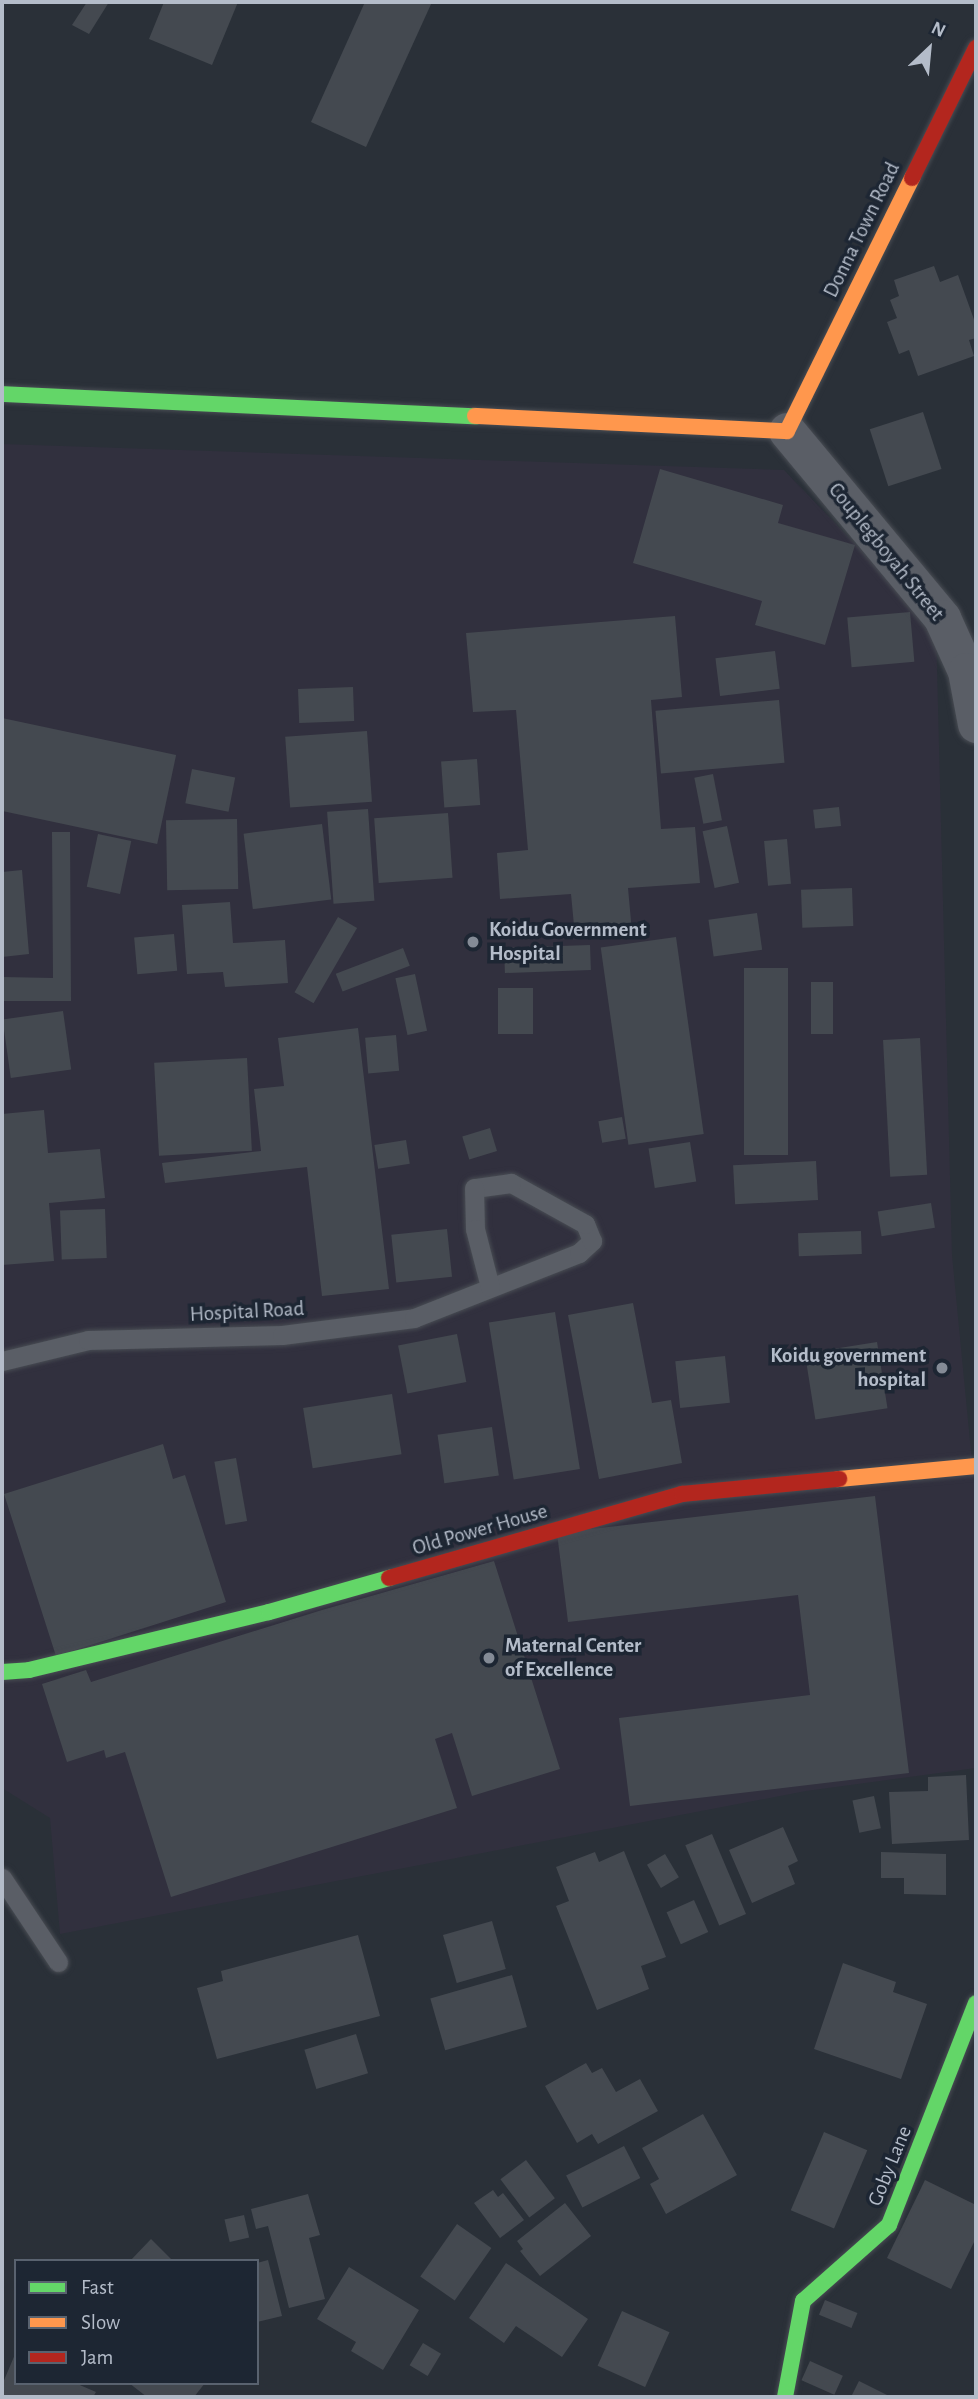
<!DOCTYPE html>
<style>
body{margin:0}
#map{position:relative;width:978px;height:2399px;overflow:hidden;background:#2a3038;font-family:"Alegreya Sans",sans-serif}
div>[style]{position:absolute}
.medical>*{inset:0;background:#31303e}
.building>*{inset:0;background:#444950;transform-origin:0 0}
.roads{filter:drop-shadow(0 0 2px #484c53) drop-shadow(0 0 2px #484c53)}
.lane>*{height:19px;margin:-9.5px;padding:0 9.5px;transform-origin:9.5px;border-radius:9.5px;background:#5a5e66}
.street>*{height:37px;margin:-18.5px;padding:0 18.5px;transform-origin:18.5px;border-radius:18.5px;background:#5a5e66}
.fast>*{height:16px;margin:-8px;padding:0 8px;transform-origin:8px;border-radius:8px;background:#63d668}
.slow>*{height:16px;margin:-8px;padding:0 8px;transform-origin:8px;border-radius:8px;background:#ff974d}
.jam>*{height:16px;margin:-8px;padding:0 8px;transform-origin:8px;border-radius:8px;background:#b3261e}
.dots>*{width:19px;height:19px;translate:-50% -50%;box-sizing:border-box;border:4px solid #1d2633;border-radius:50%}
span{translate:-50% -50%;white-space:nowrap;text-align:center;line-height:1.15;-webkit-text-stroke:7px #1d2633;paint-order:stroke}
.street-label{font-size:21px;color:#b4bcc9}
.poi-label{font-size:21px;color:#b4bcc9;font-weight:700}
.left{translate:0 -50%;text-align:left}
.right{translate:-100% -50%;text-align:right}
.frame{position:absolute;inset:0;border:4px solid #b4bcc9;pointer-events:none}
.legend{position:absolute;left:14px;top:2259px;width:245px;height:126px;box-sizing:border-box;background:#1d2633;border:2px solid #59626f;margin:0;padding:9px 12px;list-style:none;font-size:21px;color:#b4bcc9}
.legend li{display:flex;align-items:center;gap:14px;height:35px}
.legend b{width:35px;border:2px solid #59626f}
.north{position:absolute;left:894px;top:14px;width:70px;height:70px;-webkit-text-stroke:5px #1d2633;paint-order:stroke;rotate:26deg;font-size:19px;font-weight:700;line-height:28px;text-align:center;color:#b4bcc9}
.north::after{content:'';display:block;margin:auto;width:24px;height:32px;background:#b4bcc9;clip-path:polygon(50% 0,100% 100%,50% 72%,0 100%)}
</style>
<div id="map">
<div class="medical">
<div style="clip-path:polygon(2px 444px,784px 470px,936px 628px,952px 1255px,976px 1503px,976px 1768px,806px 1791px,60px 1934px,50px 1818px,2px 1788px)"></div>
</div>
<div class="building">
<div style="clip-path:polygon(87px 2px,109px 2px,89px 34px,72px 25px)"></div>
<div style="clip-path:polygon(164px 2px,238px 2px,212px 65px,149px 39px)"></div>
<div style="clip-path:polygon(365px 2px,432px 2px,366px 147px,311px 122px)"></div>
<div style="clip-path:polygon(934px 266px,940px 282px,958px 275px,976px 325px,976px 338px,969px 340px,974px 356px,918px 376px,909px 350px,899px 354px,887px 322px,897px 318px,890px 300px,899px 296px,894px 280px)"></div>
<div style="left:923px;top:412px;width:60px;height:56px;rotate:72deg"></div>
<div style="clip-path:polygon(660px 469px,783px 505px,778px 523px,855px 545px,825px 645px,755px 625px,762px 601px,633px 563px)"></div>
<div style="left:910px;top:612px;width:50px;height:63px;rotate:85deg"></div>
<div style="clip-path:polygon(675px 616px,682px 697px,651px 700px,661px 829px,695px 827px,700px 883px,628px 888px,632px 932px,575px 936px,571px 894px,500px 899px,497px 853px,528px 850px,516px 710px,473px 712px,466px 633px)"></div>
<div style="left:775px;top:651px;width:38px;height:60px;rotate:83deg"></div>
<div style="left:353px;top:687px;width:34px;height:55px;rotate:88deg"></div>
<div style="left:779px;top:700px;width:63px;height:124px;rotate:85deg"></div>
<div style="left:2px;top:718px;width:178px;height:91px;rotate:12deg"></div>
<div style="left:367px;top:731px;width:71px;height:82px;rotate:86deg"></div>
<div style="left:477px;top:759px;width:46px;height:36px;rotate:86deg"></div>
<div style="left:192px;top:769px;width:44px;height:35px;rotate:11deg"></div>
<div style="left:713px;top:774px;width:47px;height:19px;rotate:79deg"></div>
<div style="left:839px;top:807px;width:19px;height:26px;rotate:84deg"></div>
<div style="left:368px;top:809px;width:92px;height:41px;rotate:86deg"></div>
<div style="left:448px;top:813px;width:65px;height:74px;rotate:86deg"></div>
<div style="left:237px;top:819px;width:70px;height:71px;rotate:89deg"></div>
<div style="left:322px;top:824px;width:76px;height:79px;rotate:83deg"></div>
<div style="left:727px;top:826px;width:58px;height:25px;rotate:78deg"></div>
<div style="clip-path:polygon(52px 832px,70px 832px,71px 1001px,2px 1001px,2px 977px,53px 978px)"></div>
<div style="left:98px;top:834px;width:34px;height:54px;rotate:12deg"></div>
<div style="left:787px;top:839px;width:45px;height:23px;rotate:85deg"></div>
<div style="clip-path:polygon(22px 870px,29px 954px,2px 957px,2px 872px)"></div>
<div style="left:852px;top:888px;width:38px;height:51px;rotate:88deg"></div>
<div style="clip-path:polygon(230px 902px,233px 943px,285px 940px,288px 983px,225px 987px,223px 972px,187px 974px,182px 905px)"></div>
<div style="left:757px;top:913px;width:37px;height:49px;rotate:82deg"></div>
<div style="left:338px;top:917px;width:22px;height:87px;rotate:30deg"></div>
<div style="left:174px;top:934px;width:37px;height:40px;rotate:85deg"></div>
<div style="left:676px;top:937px;width:199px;height:76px;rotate:82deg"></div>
<div style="left:590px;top:945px;width:25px;height:86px;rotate:88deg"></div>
<div style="left:403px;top:948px;width:19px;height:72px;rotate:69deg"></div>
<div style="left:744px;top:968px;width:44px;height:187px"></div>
<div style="left:415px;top:974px;width:58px;height:20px;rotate:78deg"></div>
<div style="left:811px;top:982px;width:22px;height:52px"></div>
<div style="left:498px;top:988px;width:35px;height:46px"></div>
<div style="left:63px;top:1011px;width:59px;height:61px;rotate:82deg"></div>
<div style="clip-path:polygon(358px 1028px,389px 1289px,322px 1296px,307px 1167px,165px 1183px,162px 1163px,261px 1151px,254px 1089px,284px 1086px,278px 1038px)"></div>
<div style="left:396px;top:1035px;width:36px;height:31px;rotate:85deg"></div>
<div style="left:920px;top:1038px;width:137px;height:37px;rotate:87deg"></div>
<div style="left:247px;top:1058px;width:93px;height:93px;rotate:87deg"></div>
<div style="clip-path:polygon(44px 1110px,48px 1153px,100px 1149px,105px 1198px,49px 1203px,54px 1261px,2px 1265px,2px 1114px)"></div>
<div style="left:622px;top:1117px;width:22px;height:24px;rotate:80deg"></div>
<div style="left:490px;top:1128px;width:24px;height:29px;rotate:73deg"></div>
<div style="left:406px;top:1140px;width:24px;height:32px;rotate:81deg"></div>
<div style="left:690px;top:1142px;width:40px;height:42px;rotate:81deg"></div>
<div style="left:816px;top:1161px;width:39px;height:83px;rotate:87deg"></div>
<div style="left:931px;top:1203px;width:25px;height:54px;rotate:81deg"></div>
<div style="left:105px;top:1209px;width:49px;height:45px;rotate:88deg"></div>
<div style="left:447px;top:1229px;width:48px;height:56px;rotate:84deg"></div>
<div style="left:861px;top:1231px;width:23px;height:63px;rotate:88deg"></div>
<div style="clip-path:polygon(633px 1303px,652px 1403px,671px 1400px,682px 1463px,599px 1479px,568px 1315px)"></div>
<div style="left:555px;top:1312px;width:159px;height:67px;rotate:81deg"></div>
<div style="left:457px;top:1334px;width:49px;height:60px;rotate:79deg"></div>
<div style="left:877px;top:1342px;width:67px;height:73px;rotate:81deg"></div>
<div style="left:725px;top:1356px;width:47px;height:50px;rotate:84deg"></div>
<div style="left:392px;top:1394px;width:61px;height:90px;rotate:81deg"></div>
<div style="left:492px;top:1427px;width:49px;height:55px;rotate:82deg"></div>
<div style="clip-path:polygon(163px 1444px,173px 1479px,185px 1475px,226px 1602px,56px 1656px,4px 1494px)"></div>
<div style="left:236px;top:1458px;width:64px;height:22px;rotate:80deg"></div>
<div style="clip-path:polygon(875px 1496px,909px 1773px,630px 1806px,619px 1718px,810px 1695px,798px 1595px,568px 1622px,557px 1533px)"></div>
<div style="clip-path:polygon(494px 1561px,560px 1769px,472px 1796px,452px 1733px,435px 1739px,457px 1808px,171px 1897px,125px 1752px,106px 1758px,104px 1750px,67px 1762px,42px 1684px,86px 1670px,91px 1682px,322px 1610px)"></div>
<div style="clip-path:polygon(966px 1775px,969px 1840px,892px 1844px,889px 1792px,928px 1791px,928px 1777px)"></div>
<div style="left:874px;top:1796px;width:33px;height:22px;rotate:78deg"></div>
<div style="clip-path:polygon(783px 1827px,798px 1861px,788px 1866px,795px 1884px,752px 1903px,729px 1850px)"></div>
<div style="left:712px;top:1834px;width:87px;height:29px;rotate:67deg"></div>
<div style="clip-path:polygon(624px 1851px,666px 1957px,641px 1966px,649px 1989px,597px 2010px,556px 1906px,569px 1901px,556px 1867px,595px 1852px,599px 1862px)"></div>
<div style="clip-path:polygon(881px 1852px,946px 1854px,946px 1895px,904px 1894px,904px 1878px,881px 1878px)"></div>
<div style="left:665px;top:1854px;width:27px;height:21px;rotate:59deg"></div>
<div style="left:694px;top:1900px;width:35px;height:30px;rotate:66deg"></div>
<div style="left:492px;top:1921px;width:50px;height:51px;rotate:74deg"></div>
<div style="clip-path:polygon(358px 1935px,380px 2016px,217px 2059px,197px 1988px,223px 1981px,221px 1971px)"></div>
<div style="clip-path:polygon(843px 1963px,896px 1982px,893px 1992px,927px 2004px,901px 2079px,814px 2049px)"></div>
<div style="left:512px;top:1975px;width:54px;height:85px;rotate:74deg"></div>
<div style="left:356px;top:2034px;width:41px;height:54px;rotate:73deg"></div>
<div style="clip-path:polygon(586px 2063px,592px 2073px,602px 2068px,616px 2092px,640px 2079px,658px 2111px,598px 2144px,592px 2134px,577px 2143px,545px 2086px)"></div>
<div style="clip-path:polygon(703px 2114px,737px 2175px,666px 2214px,650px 2184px,659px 2179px,642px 2148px)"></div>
<div style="left:824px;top:2132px;width:47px;height:85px;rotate:23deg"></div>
<div style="left:624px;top:2146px;width:36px;height:65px;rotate:63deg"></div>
<div style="left:526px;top:2160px;width:48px;height:32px;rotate:53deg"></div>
<div style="clip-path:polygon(925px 2180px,976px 2205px,976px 2238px,951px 2289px,887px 2258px)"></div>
<div style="clip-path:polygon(493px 2190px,498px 2197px,503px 2193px,524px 2220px,500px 2238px,474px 2203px)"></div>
<div style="clip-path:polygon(308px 2194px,320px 2235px,309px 2238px,325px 2299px,289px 2308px,268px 2226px,256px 2229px,251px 2209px)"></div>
<div style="clip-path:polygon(565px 2203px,591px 2236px,540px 2276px,520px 2251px,523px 2249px,517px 2241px)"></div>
<div style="left:244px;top:2215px;width:23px;height:20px;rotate:77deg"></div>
<div style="left:457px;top:2224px;width:42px;height:64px;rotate:35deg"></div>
<div style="clip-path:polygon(151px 2239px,173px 2261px,130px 2261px)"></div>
<div style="clip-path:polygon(268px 2260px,282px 2316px,257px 2322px,257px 2263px)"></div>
<div style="clip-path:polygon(506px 2263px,588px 2319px,562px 2357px,516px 2326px,504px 2343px,469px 2318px)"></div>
<div style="clip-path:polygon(349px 2267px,419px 2310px,383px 2370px,351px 2351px,356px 2342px,317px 2319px)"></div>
<div style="left:825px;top:2300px;width:35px;height:16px;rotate:22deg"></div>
<div style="left:622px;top:2311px;width:52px;height:60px;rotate:24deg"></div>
<div style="left:423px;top:2343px;width:21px;height:26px;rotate:31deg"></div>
<div style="clip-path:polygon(16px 2352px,16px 2383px,75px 2383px,96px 2392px,93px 2397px,2px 2397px,2px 2385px)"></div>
<div style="left:810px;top:2361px;width:36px;height:21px;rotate:24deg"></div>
<div style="clip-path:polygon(859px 2381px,891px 2397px,851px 2397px)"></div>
<div style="clip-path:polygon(129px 2383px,205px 2383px,194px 2397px,147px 2397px)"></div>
</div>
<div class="roads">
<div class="lane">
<div style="left:2px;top:1361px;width:89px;rotate:-13.7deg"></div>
<div style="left:88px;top:1340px;width:194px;rotate:-1.5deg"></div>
<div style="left:282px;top:1335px;width:133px;rotate:-7.3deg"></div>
<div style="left:414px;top:1318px;width:177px;rotate:-21.5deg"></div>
<div style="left:579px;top:1253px;width:18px;rotate:-43deg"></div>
<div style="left:592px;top:1241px;width:18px;rotate:-112deg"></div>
<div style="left:585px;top:1224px;width:85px;rotate:-151deg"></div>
<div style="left:511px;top:1183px;width:37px;rotate:172deg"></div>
<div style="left:474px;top:1188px;width:41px;rotate:88.6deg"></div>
<div style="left:475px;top:1229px;width:60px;rotate:75.5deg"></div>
<div style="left:2px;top:1878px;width:101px;rotate:56.3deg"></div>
</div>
<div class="street">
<div style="left:787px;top:431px;width:243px;rotate:50.3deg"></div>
<div style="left:942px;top:618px;width:58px;rotate:65.6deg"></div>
<div style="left:966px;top:671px;width:54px;rotate:79.3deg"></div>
</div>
<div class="fast">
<div style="left:2px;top:394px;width:474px;rotate:2.7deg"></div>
<div style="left:2px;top:1672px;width:27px;rotate:-4deg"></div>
<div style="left:29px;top:1670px;width:247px;rotate:-13.6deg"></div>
<div style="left:269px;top:1612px;width:125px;rotate:-15.8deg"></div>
<div style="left:785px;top:2397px;width:98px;rotate:-79.4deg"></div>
<div style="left:803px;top:2301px;width:115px;rotate:-41.5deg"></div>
<div style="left:889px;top:2225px;width:238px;rotate:-68.6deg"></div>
</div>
<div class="slow">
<div style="left:475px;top:416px;width:312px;rotate:2.8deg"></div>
<div style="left:787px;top:431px;width:282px;rotate:-63.7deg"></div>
<div style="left:839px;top:1479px;width:138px;rotate:-5.4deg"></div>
</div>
<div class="jam">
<div style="left:912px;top:178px;width:145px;rotate:-63.8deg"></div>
<div style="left:389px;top:1578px;width:305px;rotate:-16deg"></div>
<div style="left:682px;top:1494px;width:158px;rotate:-5.5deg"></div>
</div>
</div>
<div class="dots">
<div style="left:473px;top:942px;background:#848b96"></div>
<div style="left:942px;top:1368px;background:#848b96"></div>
<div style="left:489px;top:1658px;background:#848b96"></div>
</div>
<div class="street-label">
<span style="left:862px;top:230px;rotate:-64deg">Donna Town Road</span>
<span style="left:886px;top:552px;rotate:51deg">Couplegboyah Street</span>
<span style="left:247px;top:1312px;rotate:-3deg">Hospital Road</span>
<span style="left:480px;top:1530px;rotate:-16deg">Old Power House</span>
<span style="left:890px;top:2166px;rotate:-68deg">Goby Lane</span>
</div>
<div class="poi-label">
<span class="left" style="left:489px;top:942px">Koidu Government<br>Hospital</span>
<span class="right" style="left:926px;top:1368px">Koidu government<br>hospital</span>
<span class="left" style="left:505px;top:1658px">Maternal Center<br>of Excellence</span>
</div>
<div class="frame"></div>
<ul class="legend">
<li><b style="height:9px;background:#63d668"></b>Fast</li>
<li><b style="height:9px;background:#ff974d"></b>Slow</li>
<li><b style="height:9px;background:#b3261e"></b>Jam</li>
</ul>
<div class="north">N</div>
</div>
